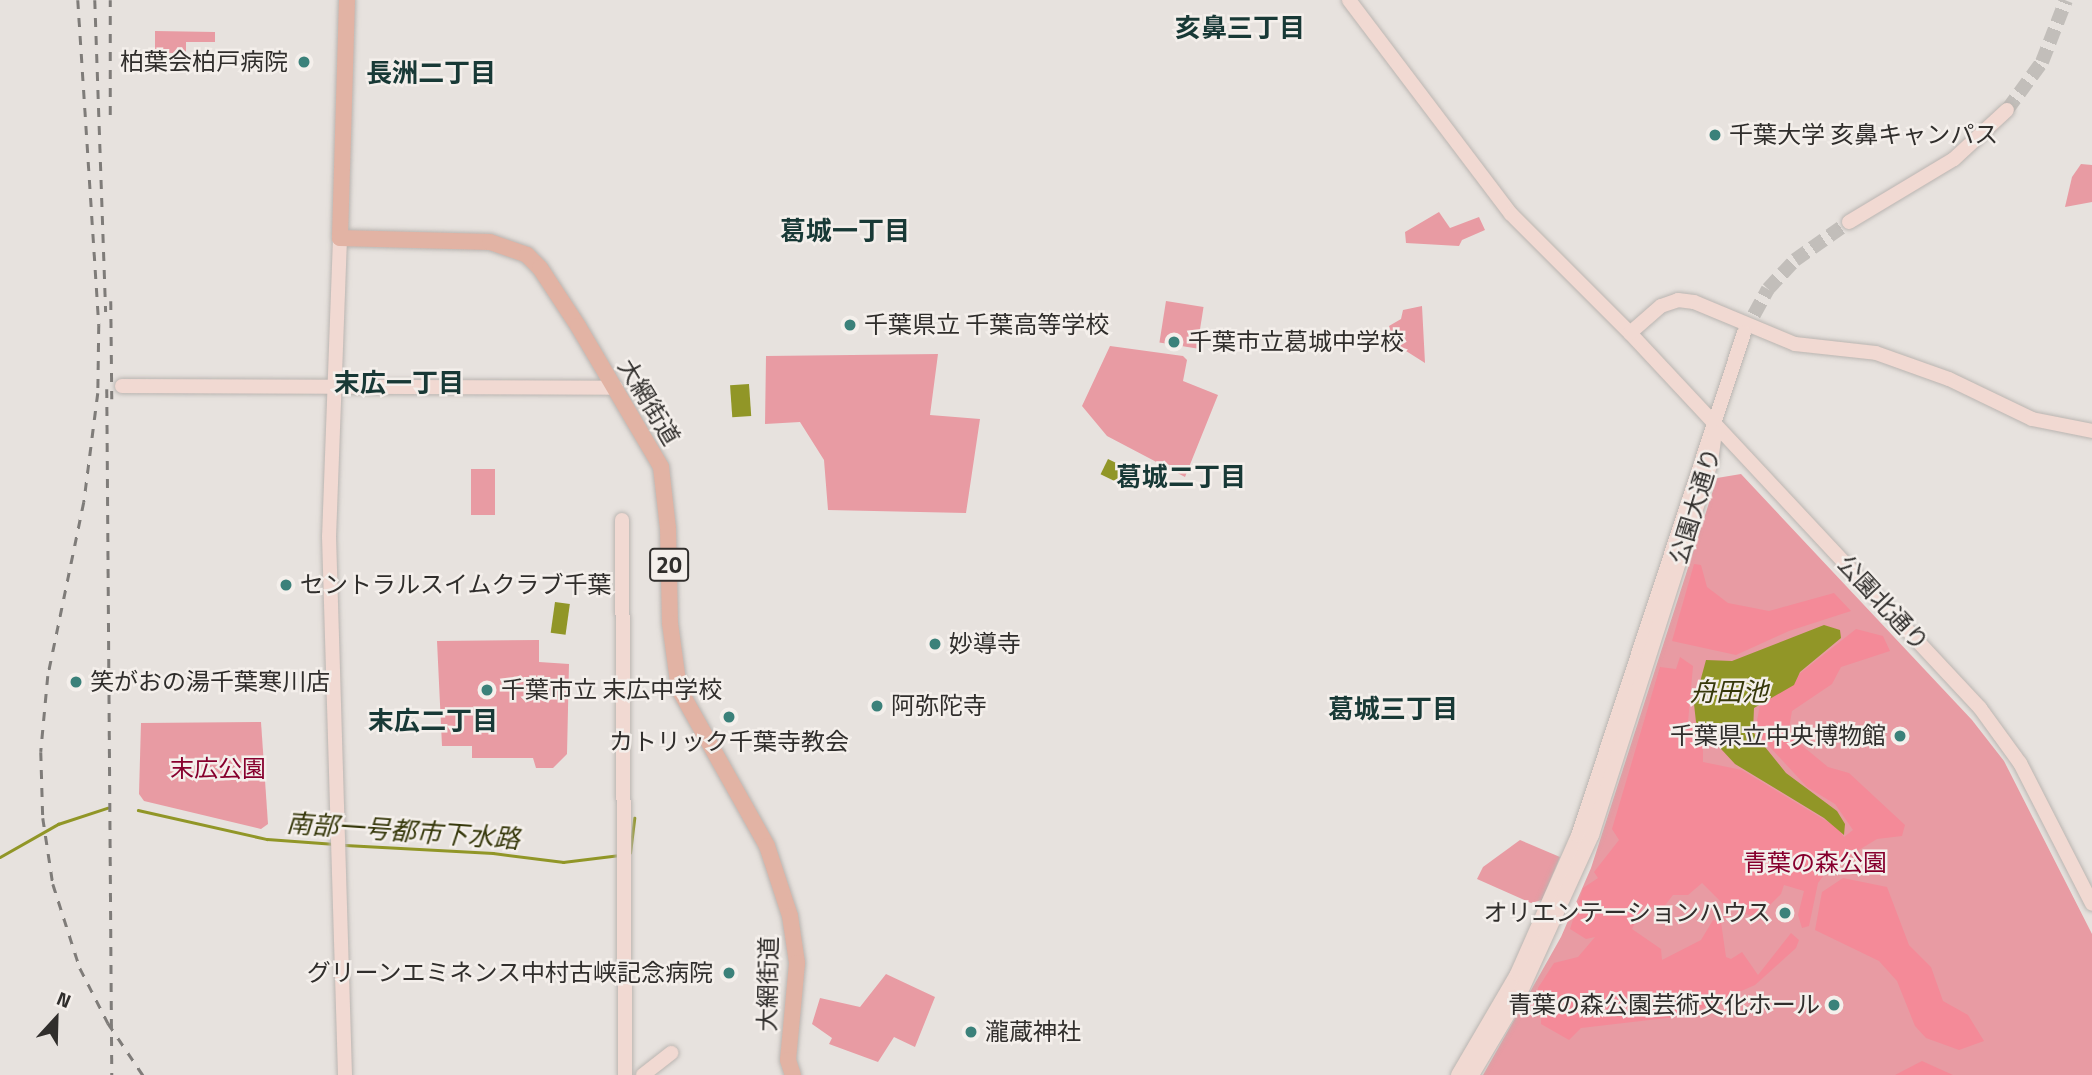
<!DOCTYPE html>
<meta charset="utf-8">
<style>
body{margin:0}
#map{position:relative;width:2092px;height:1075px;overflow:hidden;background:#e7e2de;font-family:"Titillium Web","Noto Sans JP",sans-serif}
div>[style]{position:absolute}
.green>*{inset:0;background:#e89ba3;transform-origin:0 0}
.forest>*{inset:0;background:#f48a98}
.water>*{inset:0;background:#919627;transform-origin:0 0}
.stream>*{height:2.5px;margin:-1.25px;padding:0 1.25px;transform-origin:1.25px;border-radius:1.25px;background:#919627}
.secondary-tunnel>*{height:14px;margin-top:-7px;transform-origin:0;background:repeating-linear-gradient(90deg,#c2beba 0 14px,transparent 0 21px)}
.roads{filter:drop-shadow(0 0 2px #bab5b1) drop-shadow(0 0 2px #bab5b1)}
.secondary>*{height:14px;margin:-7px;padding:0 7px;transform-origin:7px;border-radius:7px;background:#f1d9d2}
.primary>*{height:16px;margin:-8px;padding:0 8px;transform-origin:8px;border-radius:8px;background:#e2b3a4}
.rail>*{height:2.5px;margin-top:-1.25px;transform-origin:0;background:repeating-linear-gradient(90deg,#7f7c79 0 9px,transparent 0 18px)}
.dots>*{width:19px;height:19px;translate:-50% -50%;box-sizing:border-box;border:4px solid #f4efeb;border-radius:50%}
span{translate:-50% -50%;white-space:nowrap;text-align:center;line-height:1.15;-webkit-text-stroke:5px #f4efeb;paint-order:stroke}
.shield-label span{padding:2px 5px;background:#f4efeb;border:2px solid;border-radius:5px;-webkit-text-stroke-width:0}
.shield-label{font-size:23px;color:#302e2c;font-weight:700}
.poi-label{font-size:24px;color:#302e2c}
.right{translate:-100% -50%;text-align:right}
.left{translate:0 -50%;text-align:left}
.street-label{font-size:24px;color:#302e2c}
.park-label{font-size:24px;color:#87002e}
.neighbourhood-label{font-size:26px;color:#183936;font-weight:700}
.water-label{font-size:26px;color:#36380b;font-style:italic}
.north{position:absolute;left:21px;top:984px;width:70px;height:70px;-webkit-text-stroke:5px #f4efeb;paint-order:stroke;rotate:22deg;font-size:19px;font-weight:700;line-height:28px;text-align:center;color:#302e2c}
.north::after{content:'';display:block;margin:auto;width:24px;height:32px;background:#302e2c;clip-path:polygon(50% 0,100% 100%,50% 72%,0 100%)}
</style>
<div id="map">
<div class="green">
<div style="clip-path:polygon(155px 31px,215px 32px,215px 42px,186px 42px,186px 53px,155px 53px)"></div>
<div style="clip-path:polygon(2081px 164px,2092px 165px,2092px 202px,2065px 207px,2072px 177px)"></div>
<div style="clip-path:polygon(1439px 212px,1450px 228px,1479px 217px,1485px 230px,1462px 240px,1459px 246px,1406px 243px,1405px 232px)"></div>
<div style="left:1166px;top:301px;width:38px;height:42px;rotate:9deg"></div>
<div style="clip-path:polygon(1422px 306px,1425px 363px,1395px 344px,1389px 326px,1401px 319px,1403px 310px)"></div>
<div style="clip-path:polygon(1110px 346px,1183px 356px,1187px 360px,1183px 381px,1218px 395px,1185px 477px,1107px 436px,1082px 406px)"></div>
<div style="clip-path:polygon(938px 354px,930px 415px,980px 419px,966px 513px,828px 510px,824px 460px,800px 422px,765px 424px,766px 356px)"></div>
<div style="left:471px;top:469px;width:24px;height:46px"></div>
<div style="clip-path:polygon(1741px 474px,1972px 720px,2004px 761px,2092px 934px,2092px 1075px,1483px 1075px,1561px 937px,1591px 868px,1717px 478px)"></div>
<div style="clip-path:polygon(539px 640px,539px 662px,569px 664px,567px 754px,553px 768px,536px 768px,533px 758px,472px 758px,472px 746px,442px 746px,437px 641px)"></div>
<div style="clip-path:polygon(261px 722px,268px 824px,261px 829px,144px 801px,139px 794px,141px 723px)"></div>
<div style="clip-path:polygon(1520px 840px,1560px 857px,1542px 900px,1531px 903px,1477px 879px,1483px 867px)"></div>
<div style="clip-path:polygon(886px 974px,935px 997px,915px 1047px,894px 1037px,878px 1062px,829px 1044px,832px 1038px,812px 1024px,820px 998px,860px 1007px)"></div>
</div>
<div class="forest">
<div style="clip-path:polygon(1694px 564px,1701px 565px,1707px 587px,1728px 603px,1769px 611px,1834px 593px,1851px 611px,1789px 631px,1736px 655px,1672px 641px)"></div>
<div style="clip-path:polygon(1856px 629px,1883px 636px,1890px 651px,1841px 667px,1832px 684px,1792px 711px,1788px 734px,1828px 767px,1849px 773px,1905px 825px,1902px 836px,1877px 839px,1829px 868px,1818px 883px,1809px 926px,1802px 928px,1798px 915px,1804px 891px,1784px 885px,1781px 894px,1757px 918px,1726px 907px,1702px 883px,1688px 895px,1673px 895px,1663px 908px,1643px 906px,1632px 929px,1661px 949px,1662px 960px,1701px 940px,1713px 920px,1721px 922px,1726px 957px,1731px 959px,1742px 952px,1758px 975px,1791px 933px,1799px 940px,1796px 948px,1755px 985px,1684px 1016px,1581px 1028px,1569px 1040px,1541px 1024px,1541px 1017px,1530px 1005px,1537px 998px,1538px 988px,1554px 963px,1578px 957px,1595px 937px,1586px 939px,1570px 929px,1583px 888px,1598px 878px,1594px 872px,1619px 840px,1612px 829px,1660px 667px,1676px 669px,1680px 657px,1693px 666px,1688px 722px,1703px 742px,1703px 762px,1742px 770px,1838px 828px,1844px 837px,1853px 830px,1835px 804px,1807px 787px,1755px 731px,1760px 705px)"></div>
<div style="clip-path:polygon(1843px 878px,1887px 887px,1909px 945px,1931px 967px,1943px 1001px,1968px 1015px,1984px 1041px,1959px 1050px,1926px 1038px,1915px 1026px,1897px 981px,1879px 961px,1815px 930px,1822px 892px)"></div>
<div style="clip-path:polygon(1922px 1061px,1953px 1075px,1895px 1075px)"></div>
</div>
<div class="water">
<div style="left:749px;top:384px;width:32px;height:19px;rotate:86deg"></div>
<div style="left:1108px;top:459px;width:32px;height:17px;rotate:26deg"></div>
<div style="left:555px;top:602px;width:15px;height:31px;rotate:8deg"></div>
<div style="clip-path:polygon(1824px 625px,1840px 630px,1841px 638px,1800px 672px,1794px 685px,1754px 708px,1753px 732px,1786px 773px,1837px 811px,1845px 824px,1844px 835px,1824px 818px,1735px 764px,1696px 722px,1694px 704px,1706px 660px,1732px 661px)"></div>
</div>
<div class="stream">
<div style="left:138px;top:810px;width:132px;rotate:12.7deg"></div>
<div style="left:267px;top:839px;width:68px;rotate:4.2deg"></div>
<div style="left:345px;top:845px;width:148px;rotate:3.1deg"></div>
<div style="left:493px;top:853px;width:71px;rotate:7.3deg"></div>
<div style="left:563px;top:862px;width:57px;rotate:-7deg"></div>
<div style="left:630px;top:853px;width:35px;rotate:-83deg"></div>
<div style="left:0;top:857px;width:67px;rotate:-29.6deg"></div>
<div style="left:58px;top:824px;width:52px;rotate:-18.1deg"></div>
</div>
<div class="secondary-tunnel">
<div style="left:2007px;top:110px;width:59px;rotate:-53.9deg"></div>
<div style="left:2042px;top:62px;width:66px;rotate:-68.8deg"></div>
<div style="left:1744px;top:333px;width:50px;rotate:-61.4deg"></div>
<div style="left:1768px;top:289px;width:40px;rotate:-47deg"></div>
<div style="left:1795px;top:260px;width:66px;rotate:-35.1deg"></div>
</div>
<div class="roads">
<div class="secondary">
<div style="left:1349px;top:0;width:268px;rotate:52.9deg"></div>
<div style="left:1511px;top:214px;width:168px;rotate:45deg"></div>
<div style="left:1630px;top:333px;width:513px;rotate:46.97deg"></div>
<div style="left:1980px;top:708px;width:68px;rotate:54deg"></div>
<div style="left:2020px;top:763px;width:158px;rotate:62.9deg"></div>
<div style="left:1849px;top:222px;width:122px;rotate:-31deg"></div>
<div style="left:1954px;top:159px;width:72px;rotate:-42.8deg"></div>
<div style="left:340px;top:238px;width:298px;rotate:92.1deg"></div>
<div style="left:329px;top:536px;width:539px;rotate:88.3deg"></div>
<div style="left:1630px;top:333px;width:41px;rotate:-41.1deg"></div>
<div style="left:1661px;top:306px;width:18px;rotate:-19deg"></div>
<div style="left:1678px;top:300px;width:16px;rotate:7deg"></div>
<div style="left:1694px;top:302px;width:109px;rotate:22.6deg"></div>
<div style="left:1795px;top:344px;width:81px;rotate:6.3deg"></div>
<div style="left:1876px;top:353px;width:77px;rotate:19.6deg"></div>
<div style="left:1949px;top:379px;width:92px;rotate:25.7deg"></div>
<div style="left:2032px;top:419px;width:61px;rotate:11.3deg"></div>
<div style="left:122px;top:386px;width:494px;rotate:0.2deg"></div>
<div style="left:622px;top:520px;width:555px;rotate:89.69deg"></div>
<div style="left:643px;top:1075px;width:36px;rotate:-38deg"></div>
<div style="left:1458px;top:1075px;width:117px;rotate:-59.7deg"></div>
<div style="left:1517px;top:974px;width:151px;rotate:-66.2deg"></div>
<div style="left:1578px;top:836px;width:530px;rotate:-71.74deg"></div>
<div style="left:1472px;top:1075px;width:92px;rotate:-59.3deg"></div>
<div style="left:1519px;top:996px;width:177px;rotate:-65.6deg"></div>
<div style="left:1592px;top:835px;width:392px;rotate:-72.3deg"></div>
<div style="left:1711px;top:461px;width:29px;rotate:-82deg"></div>
</div>
<div class="primary">
<div style="left:347px;top:0;width:238px;rotate:91.7deg"></div>
<div style="left:340px;top:238px;width:150px;rotate:1.5deg"></div>
<div style="left:490px;top:242px;width:39px;rotate:19deg"></div>
<div style="left:527px;top:255px;width:18px;rotate:45deg"></div>
<div style="left:540px;top:268px;width:69px;rotate:56.8deg"></div>
<div style="left:578px;top:326px;width:164px;rotate:59.5deg"></div>
<div style="left:661px;top:467px;width:61px;rotate:83.5deg"></div>
<div style="left:668px;top:528px;width:95px;rotate:88.8deg"></div>
<div style="left:670px;top:623px;width:67px;rotate:82.2deg"></div>
<div style="left:679px;top:689px;width:180px;rotate:60.7deg"></div>
<div style="left:767px;top:846px;width:74px;rotate:71.8deg"></div>
<div style="left:790px;top:916px;width:48px;rotate:81.5deg"></div>
<div style="left:797px;top:963px;width:97px;rotate:95.3deg"></div>
<div style="left:788px;top:1060px;width:16px;rotate:72deg"></div>
</div>
</div>
<div class="rail">
<div style="left:78px;top:0;width:326px;rotate:86.3deg"></div>
<div style="left:99px;top:325px;width:68px;rotate:90.8deg"></div>
<div style="left:98px;top:393px;width:110px;rotate:97.3deg"></div>
<div style="left:84px;top:502px;width:178px;rotate:101.7deg"></div>
<div style="left:48px;top:676px;width:76px;rotate:95.3deg"></div>
<div style="left:41px;top:752px;width:66px;rotate:88.3deg"></div>
<div style="left:43px;top:818px;width:67px;rotate:81.4deg"></div>
<div style="left:53px;top:884px;width:88px;rotate:72.2deg"></div>
<div style="left:80px;top:968px;width:62px;rotate:63deg"></div>
<div style="left:108px;top:1023px;width:63px;rotate:56.1deg"></div>
<div style="left:95px;top:0;width:312px;rotate:88deg"></div>
<div style="left:110px;top:115px;width:115px;rotate:-90deg"></div>
<div style="left:111px;top:301px;width:98px;rotate:89.4deg"></div>
<div style="left:107px;top:389px;width:686px;rotate:89.58deg"></div>
</div>
<div class="dots">
<div style="left:304px;top:62px;background:#3b817a"></div>
<div style="left:1715px;top:135px;background:#3b817a"></div>
<div style="left:850px;top:325px;background:#3b817a"></div>
<div style="left:1174px;top:342px;background:#3b817a"></div>
<div style="left:286px;top:585px;background:#3b817a"></div>
<div style="left:935px;top:644px;background:#3b817a"></div>
<div style="left:76px;top:682px;background:#3b817a"></div>
<div style="left:487px;top:690px;background:#3b817a"></div>
<div style="left:877px;top:706px;background:#3b817a"></div>
<div style="left:729px;top:717px;background:#3b817a"></div>
<div style="left:1900px;top:736px;background:#3b817a"></div>
<div style="left:1785px;top:913px;background:#3b817a"></div>
<div style="left:729px;top:973px;background:#3b817a"></div>
<div style="left:1834px;top:1005px;background:#3b817a"></div>
<div style="left:971px;top:1032px;background:#3b817a"></div>
</div>
<div class="shield-label">
<span style="left:669px;top:565px">20</span>
</div>
<div class="poi-label">
<span class="right" style="left:288px;top:62px">柏葉会柏戸病院</span>
<span class="left" style="left:1729px;top:135px">千葉大学 亥鼻キャンパス</span>
<span class="left" style="left:864px;top:325px">千葉県立 千葉高等学校</span>
<span class="left" style="left:1188px;top:342px">千葉市立葛城中学校</span>
<span class="left" style="left:300px;top:585px">セントラルスイムクラブ千葉</span>
<span class="left" style="left:949px;top:644px">妙導寺</span>
<span class="left" style="left:90px;top:682px">笑がおの湯千葉寒川店</span>
<span class="left" style="left:501px;top:690px">千葉市立 末広中学校</span>
<span class="left" style="left:891px;top:706px">阿弥陀寺</span>
<span class="right" style="left:1886px;top:736px">千葉県立中央博物館</span>
<span style="left:729px;top:742px">カトリック千葉寺教会</span>
<span class="right" style="left:1771px;top:913px">オリエンテーションハウス</span>
<span class="right" style="left:713px;top:973px">グリーンエミネンス中村古峡記念病院</span>
<span class="right" style="left:1820px;top:1005px">青葉の森公園芸術文化ホール</span>
<span class="left" style="left:985px;top:1032px">瀧蔵神社</span>
</div>
<div class="street-label">
<span style="left:649px;top:402px;rotate:59deg">大網街道</span>
<span style="left:1695px;top:506px;rotate:-73deg">公園大通り</span>
<span style="left:1883px;top:603px;rotate:47deg">公園北通り</span>
<span style="left:768px;top:984px;rotate:-89deg">大網街道</span>
</div>
<div class="park-label">
<span style="left:218px;top:769px">末広公園</span>
<span style="left:1815px;top:863px">青葉の森公園</span>
</div>
<div class="neighbourhood-label">
<span style="left:1240px;top:28px">亥鼻三丁目</span>
<span style="left:431px;top:73px">長洲二丁目</span>
<span style="left:845px;top:231px">葛城一丁目</span>
<span style="left:399px;top:383px">末広一丁目</span>
<span style="left:1181px;top:477px">葛城二丁目</span>
<span style="left:1393px;top:709px">葛城三丁目</span>
<span style="left:433px;top:721px">末広二丁目</span>
</div>
<div class="water-label">
<span style="left:1729px;top:692px">舟田池</span>
<span style="left:403px;top:831px;rotate:4deg">南部一号都市下水路</span>
</div>
<div class="north">N</div>
</div>
